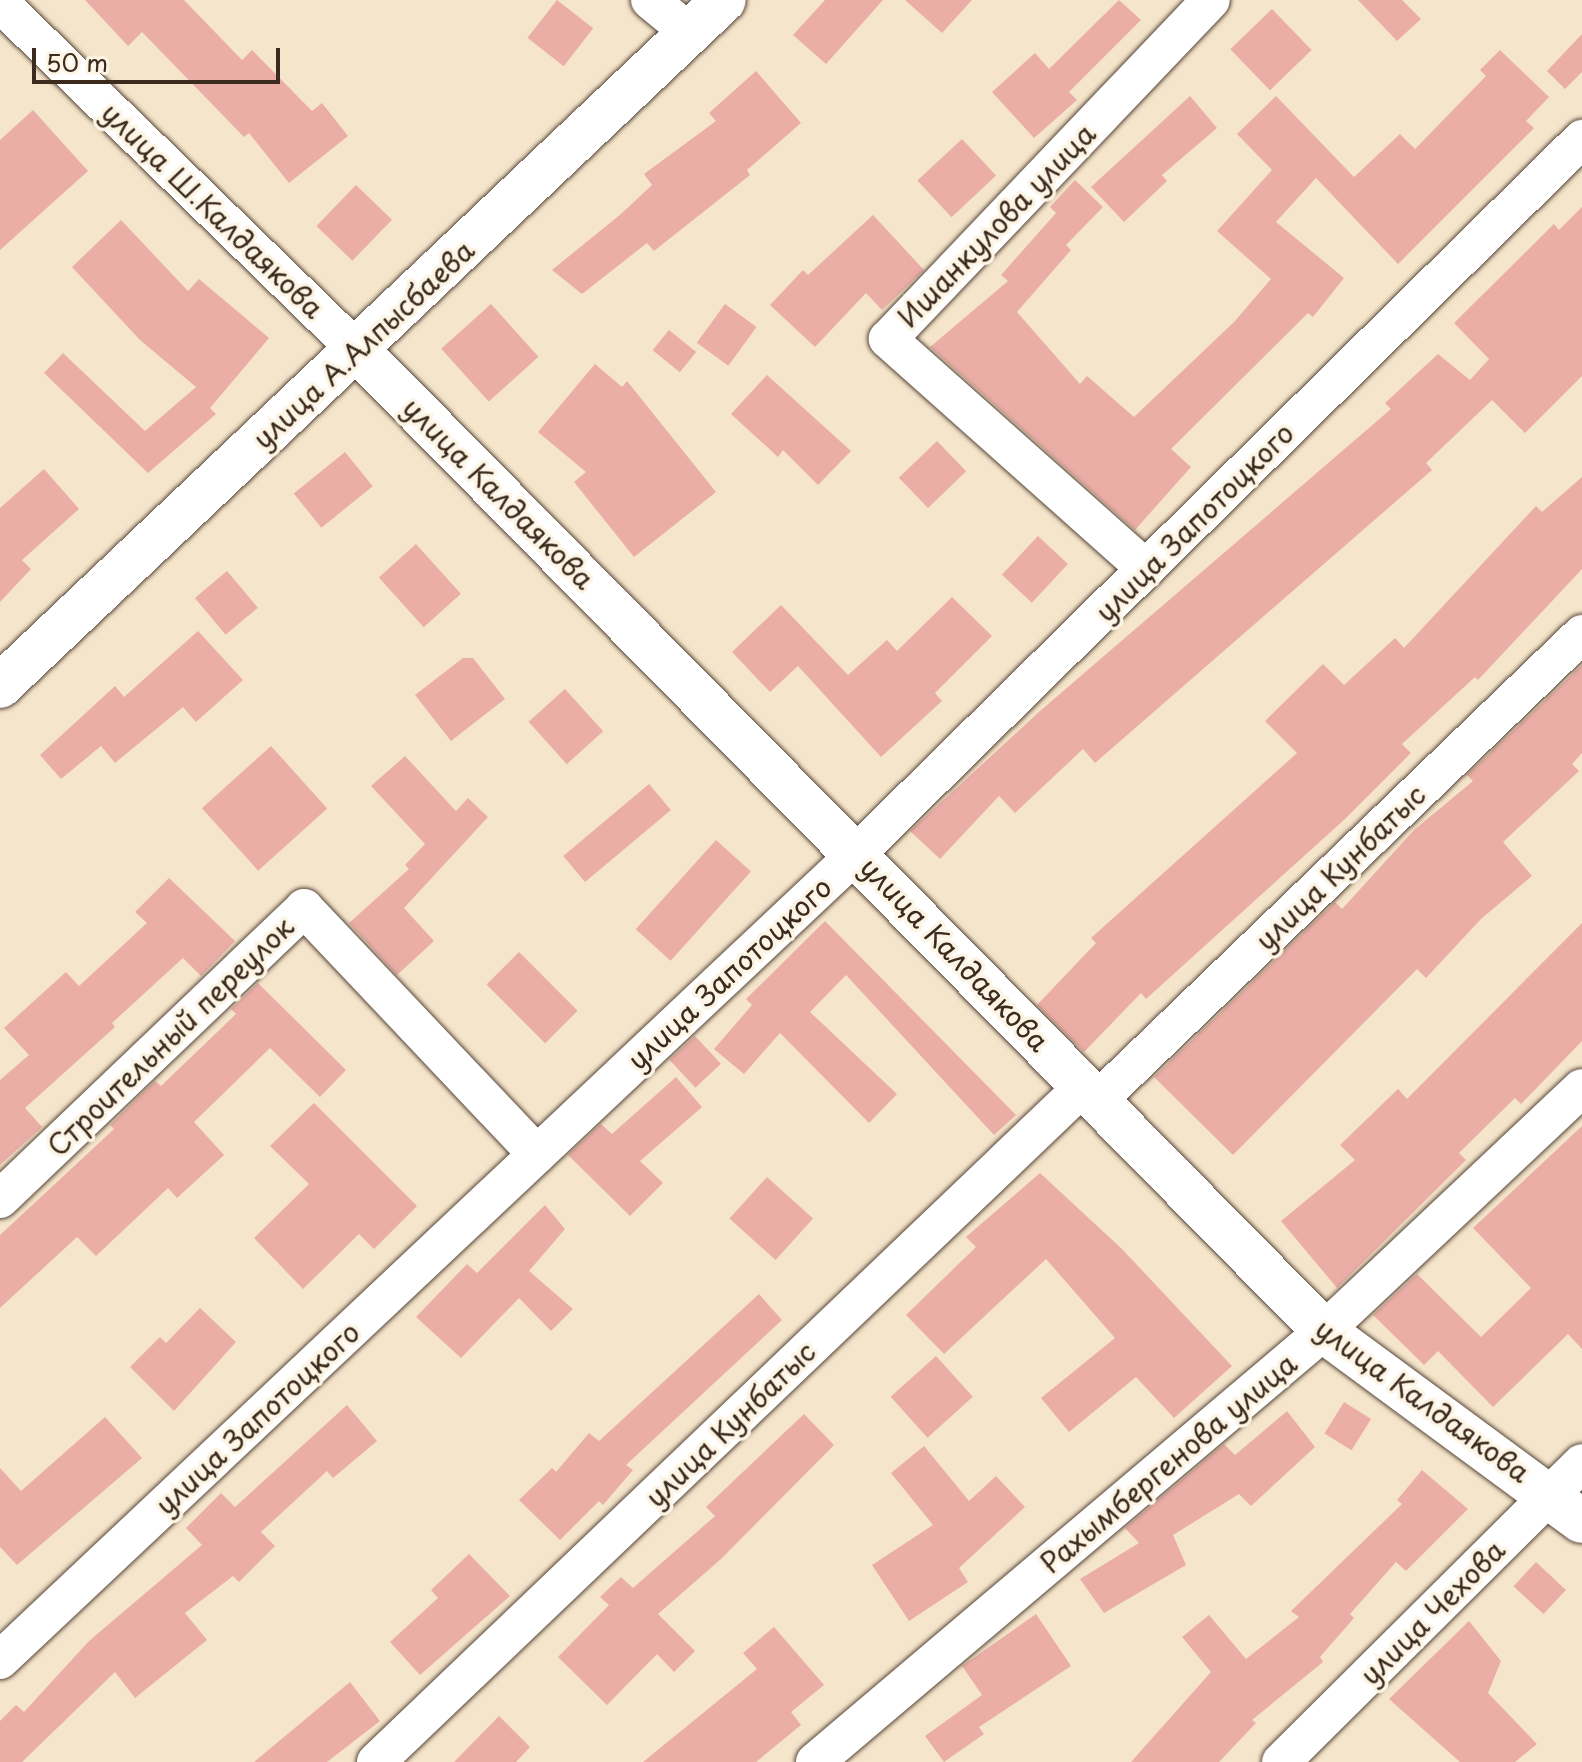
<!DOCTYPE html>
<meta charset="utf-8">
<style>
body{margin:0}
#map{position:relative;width:1582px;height:1762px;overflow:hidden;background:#f5e5cb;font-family:"Playpen Sans",sans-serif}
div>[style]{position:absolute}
.building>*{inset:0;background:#ebaea7;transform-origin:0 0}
.roads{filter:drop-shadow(0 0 2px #574638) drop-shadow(0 0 2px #574638)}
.minor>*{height:38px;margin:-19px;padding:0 19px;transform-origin:19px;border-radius:19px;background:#fff}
.tertiary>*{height:44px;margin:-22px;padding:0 22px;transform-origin:22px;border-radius:22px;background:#fff}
span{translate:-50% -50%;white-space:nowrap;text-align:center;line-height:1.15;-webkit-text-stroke:7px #fcf5e5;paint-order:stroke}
.street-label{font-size:28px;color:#3b2a1e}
.scale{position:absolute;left:32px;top:48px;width:248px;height:36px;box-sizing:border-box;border:4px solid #3b2a1e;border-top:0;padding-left:10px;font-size:24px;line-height:28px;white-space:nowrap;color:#3b2a1e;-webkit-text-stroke:6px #fcf5e5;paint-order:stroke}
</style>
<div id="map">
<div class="building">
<div style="clip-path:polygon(85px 0,184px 0,242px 60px,252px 50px,312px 111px,322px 103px,348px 136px,289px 183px,249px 133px,244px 137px,142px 32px,128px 46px)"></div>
<div style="left:557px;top:0;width:46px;height:48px;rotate:38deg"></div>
<div style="clip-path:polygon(825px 0,883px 0,826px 64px,793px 35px)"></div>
<div style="clip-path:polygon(905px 0,972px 0,942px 33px)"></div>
<div style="clip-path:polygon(1119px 0,1141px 20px,1069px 92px,1077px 100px,1034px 138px,992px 92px,1035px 53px,1049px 69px)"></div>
<div style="clip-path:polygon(1358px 0,1402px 0,1421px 19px,1397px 41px)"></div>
<div style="left:1272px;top:9px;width:57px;height:58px;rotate:46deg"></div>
<div style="clip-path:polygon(1582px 34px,1582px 72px,1565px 89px,1547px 71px)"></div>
<div style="clip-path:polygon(1500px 50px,1549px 97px,1526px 121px,1534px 128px,1398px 264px,1316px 178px,1276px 222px,1344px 278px,1313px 317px,1308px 313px,1171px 449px,1191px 467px,1135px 530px,930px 347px,1008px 281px,1001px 275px,1056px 213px,1050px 207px,1075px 180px,1103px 207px,1066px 245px,1071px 250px,1017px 312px,1080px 384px,1087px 376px,1134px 417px,1234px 322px,1271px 279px,1217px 231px,1272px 170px,1237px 134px,1276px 96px,1354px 177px,1400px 134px,1415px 149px,1486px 76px,1480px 70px)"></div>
<div style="clip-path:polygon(756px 71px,801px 123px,747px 170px,750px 175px,654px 251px,647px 243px,582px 294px,552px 270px,621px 214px,652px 185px,644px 174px,716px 121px,709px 113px)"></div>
<div style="clip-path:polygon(1190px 96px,1217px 128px,1162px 175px,1167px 181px,1124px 222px,1091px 187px)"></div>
<div style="clip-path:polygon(33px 110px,88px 171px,0 250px,0 140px)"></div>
<div style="left:962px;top:139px;width:50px;height:61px;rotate:47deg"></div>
<div style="left:356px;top:185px;width:50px;height:57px;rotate:44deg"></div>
<div style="clip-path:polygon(1582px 207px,1582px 376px,1525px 433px,1492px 400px,1426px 463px,1432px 470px,1095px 763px,1083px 749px,1015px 813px,999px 796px,940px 859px,910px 831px,1040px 711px,1391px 409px,1385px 403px,1438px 354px,1470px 380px,1489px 359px,1454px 323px,1554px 224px,1559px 230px)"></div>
<div style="clip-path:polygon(873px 215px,924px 270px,882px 310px,866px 293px,815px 347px,770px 305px,803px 270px,808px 275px)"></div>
<div style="clip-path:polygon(121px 220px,188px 291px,199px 279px,269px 338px,210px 408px,216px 414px,148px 473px,44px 373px,63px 353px,145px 431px,196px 387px,140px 340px,72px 267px)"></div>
<div style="left:491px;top:304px;width:71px;height:67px;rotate:48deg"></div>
<div style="left:725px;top:304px;width:39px;height:48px;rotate:36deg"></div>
<div style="left:669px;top:330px;width:35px;height:26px;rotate:39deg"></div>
<div style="clip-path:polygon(595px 364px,622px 387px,627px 381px,716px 492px,634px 557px,574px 482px,586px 472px,538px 432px)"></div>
<div style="clip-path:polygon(767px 375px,851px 451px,818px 485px,783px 450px,778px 457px,731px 414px)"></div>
<div style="left:937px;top:441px;width:42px;height:53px;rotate:46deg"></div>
<div style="left:345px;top:452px;width:44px;height:66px;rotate:51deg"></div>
<div style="clip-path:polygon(44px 469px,79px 509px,22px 560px,31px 569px,0 602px,0 508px)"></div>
<div style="clip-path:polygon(1582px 477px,1582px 569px,1478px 680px,1475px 677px,1402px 744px,1411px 753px,1345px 819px,1146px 999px,1141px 993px,1084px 1052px,1037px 1005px,1096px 943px,1091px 938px,1297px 753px,1265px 721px,1323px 664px,1344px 685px,1395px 638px,1404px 648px,1536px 506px,1542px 512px)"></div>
<div style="left:1038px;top:536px;width:41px;height:53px;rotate:43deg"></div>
<div style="left:416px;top:544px;width:67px;height:50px;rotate:48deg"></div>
<div style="left:227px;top:571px;width:48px;height:42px;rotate:50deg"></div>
<div style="clip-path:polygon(952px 597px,992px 636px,935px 693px,942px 701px,881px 757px,798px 666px,770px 692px,732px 652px,781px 605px,848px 675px,887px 640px,897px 651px)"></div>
<div style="clip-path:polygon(198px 631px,243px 680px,196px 722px,183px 707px,115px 763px,101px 746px,61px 779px,40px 755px,115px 686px,124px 697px)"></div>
<div style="clip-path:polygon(463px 658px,473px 658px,505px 699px,451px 741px,415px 695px)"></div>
<div style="clip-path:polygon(1582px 665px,1582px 753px,1572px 764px,1579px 771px,1503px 842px,1532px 876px,1481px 919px,1426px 978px,1417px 969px,1233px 1155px,1154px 1077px,1335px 902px,1342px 909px,1414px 830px,1473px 781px,1467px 775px)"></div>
<div style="left:565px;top:689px;width:57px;height:49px;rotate:48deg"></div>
<div style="left:271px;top:746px;width:84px;height:93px;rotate:48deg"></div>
<div style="clip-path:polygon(405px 756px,456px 811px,468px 798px,488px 817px,404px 908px,434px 941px,397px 975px,349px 923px,409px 869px,405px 865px,425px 844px,371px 786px)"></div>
<div style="left:649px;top:784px;width:34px;height:112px;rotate:50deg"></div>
<div style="left:716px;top:840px;width:47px;height:120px;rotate:42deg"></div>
<div style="clip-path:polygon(169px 878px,235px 941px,201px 976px,183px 958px,112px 1023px,115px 1027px,25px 1108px,42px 1127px,0 1165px,0 1080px,29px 1055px,4px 1028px,66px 972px,79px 986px,147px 923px,135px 912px)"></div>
<div style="clip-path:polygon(825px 921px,1016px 1115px,994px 1135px,846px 975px,810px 1012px,897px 1094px,869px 1123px,780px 1033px,744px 1074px,714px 1049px,752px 1005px,746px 999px)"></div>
<div style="clip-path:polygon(1582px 923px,1582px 1041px,1521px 1104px,1515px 1098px,1459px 1153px,1466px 1160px,1337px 1288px,1281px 1221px,1355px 1160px,1340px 1145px,1398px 1089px,1407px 1099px)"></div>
<div style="left:519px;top:952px;width:83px;height:46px;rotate:45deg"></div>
<div style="clip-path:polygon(258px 983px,346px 1070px,320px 1097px,270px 1048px,194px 1122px,224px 1155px,177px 1198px,168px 1188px,96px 1256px,77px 1237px,0 1308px,0 1235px,114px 1129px,110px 1125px,155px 1081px,161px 1086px,236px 1014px,231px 1009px)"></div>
<div style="left:695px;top:1036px;width:38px;height:35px;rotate:47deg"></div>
<div style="clip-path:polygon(676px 1077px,702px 1107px,640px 1161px,663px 1183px,630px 1216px,568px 1155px,601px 1124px,612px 1134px)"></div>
<div style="clip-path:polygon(314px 1103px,417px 1206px,374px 1249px,359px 1234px,303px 1289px,254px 1238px,309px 1184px,270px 1146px)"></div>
<div style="clip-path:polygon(1582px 1126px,1582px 1349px,1568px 1334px,1493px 1407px,1438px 1351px,1424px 1365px,1373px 1315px,1417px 1274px,1481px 1337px,1531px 1288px,1473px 1228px)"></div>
<div style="clip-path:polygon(1040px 1173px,1122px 1249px,1232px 1366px,1174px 1418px,1136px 1377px,1069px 1432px,1041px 1398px,1115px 1338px,1046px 1259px,944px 1354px,906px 1315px,976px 1247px,966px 1237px)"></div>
<div style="left:767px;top:1177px;width:62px;height:56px;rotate:42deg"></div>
<div style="clip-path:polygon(545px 1205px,565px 1229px,529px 1271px,573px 1309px,551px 1331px,519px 1298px,461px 1358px,416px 1317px,467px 1264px,477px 1273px)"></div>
<div style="clip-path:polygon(759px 1294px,782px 1320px,626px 1465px,633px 1470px,603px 1505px,599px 1501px,560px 1540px,519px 1500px,552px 1468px,556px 1472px,589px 1433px,599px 1441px)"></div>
<div style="clip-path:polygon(200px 1308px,236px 1342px,174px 1411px,130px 1367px,160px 1337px,166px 1343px)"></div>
<div style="left:936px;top:1356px;width:55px;height:61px;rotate:48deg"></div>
<div style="left:1344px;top:1402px;width:32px;height:37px;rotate:32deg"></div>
<div style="clip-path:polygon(347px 1405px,377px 1441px,333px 1478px,327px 1471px,261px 1532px,275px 1546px,239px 1582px,233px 1576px,185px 1613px,207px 1640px,135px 1698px,115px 1672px,22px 1762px,0 1762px,0 1721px,16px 1705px,24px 1712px,89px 1641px,202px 1545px,186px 1528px,221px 1493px,235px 1507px)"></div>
<div style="clip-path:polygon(1287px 1411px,1315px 1447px,1251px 1506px,1239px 1494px,1173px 1535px,1186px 1565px,1104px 1613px,1080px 1579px,1139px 1543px,1125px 1528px,1224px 1444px,1235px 1455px)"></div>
<div style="clip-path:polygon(804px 1414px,834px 1445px,721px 1559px,658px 1614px,695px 1651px,674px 1672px,657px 1654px,607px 1705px,558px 1657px,609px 1605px,600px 1597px,621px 1577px,633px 1588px,715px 1516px,706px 1507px)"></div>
<div style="clip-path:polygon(105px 1417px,142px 1458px,17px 1565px,0 1547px,0 1468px,21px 1491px)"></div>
<div style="clip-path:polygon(924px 1446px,969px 1501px,996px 1476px,1025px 1507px,959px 1568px,968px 1582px,909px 1621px,872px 1565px,933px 1525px,891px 1473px)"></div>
<div style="clip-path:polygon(1422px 1470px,1468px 1509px,1406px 1571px,1396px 1562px,1350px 1614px,1354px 1618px,1320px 1657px,1323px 1662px,1252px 1720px,1256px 1723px,1219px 1762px,1131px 1762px,1211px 1672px,1182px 1637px,1209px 1615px,1246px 1659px,1299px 1617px,1291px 1611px,1402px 1504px,1397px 1500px)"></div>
<div style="clip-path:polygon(469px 1554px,510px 1596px,420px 1675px,390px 1642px,438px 1598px,431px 1590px)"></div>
<div style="left:1536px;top:1562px;width:41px;height:33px;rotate:43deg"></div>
<div style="clip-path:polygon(1036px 1614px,1071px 1666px,979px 1727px,984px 1734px,944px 1762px,925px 1736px,982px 1695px,962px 1666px)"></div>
<div style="clip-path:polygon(1469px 1621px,1501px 1661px,1488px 1693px,1537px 1744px,1515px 1762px,1460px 1762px,1389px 1699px)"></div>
<div style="clip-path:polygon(774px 1627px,824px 1685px,791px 1712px,801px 1725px,756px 1762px,643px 1762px,757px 1669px,743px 1653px)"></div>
<div style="clip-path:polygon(350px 1682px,380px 1721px,327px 1762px,254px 1762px)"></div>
<div style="clip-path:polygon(499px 1716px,530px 1747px,516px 1762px,454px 1762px)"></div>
</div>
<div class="roads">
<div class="minor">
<div style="left:650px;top:0;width:52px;rotate:39.5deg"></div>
<div style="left:0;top:3px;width:499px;rotate:44.2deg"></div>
<div style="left:1146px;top:569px;width:346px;rotate:-138.3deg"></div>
<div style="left:888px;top:339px;width:468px;rotate:-46.4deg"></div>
<div style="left:1098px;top:1100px;width:672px;rotate:-43.91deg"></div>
<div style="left:0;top:1199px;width:421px;rotate:-43.7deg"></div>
<div style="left:304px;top:908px;width:339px;rotate:46.6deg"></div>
<div style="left:0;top:1660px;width:1177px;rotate:-43.28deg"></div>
<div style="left:857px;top:853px;width:1018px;rotate:-44.56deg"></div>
<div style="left:376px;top:1762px;width:979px;rotate:-43.68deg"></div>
<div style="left:815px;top:1762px;width:667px;rotate:-40.26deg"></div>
<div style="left:1324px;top:1331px;width:354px;rotate:-43.3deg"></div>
<div style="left:1281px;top:1762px;width:424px;rotate:-44.8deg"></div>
</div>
<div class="tertiary">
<div style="left:358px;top:351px;width:1376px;rotate:45.41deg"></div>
<div style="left:1324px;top:1331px;width:320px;rotate:36.4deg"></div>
<div style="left:0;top:686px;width:997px;rotate:-43.46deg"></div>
</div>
</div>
<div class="street-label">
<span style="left:213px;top:210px;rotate:44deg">улица Ш.Калдаякова</span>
<span style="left:996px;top:225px;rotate:-46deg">Ишанкулова улица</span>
<span style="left:363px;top:344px;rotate:-43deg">улица А.Алпысбаева</span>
<span style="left:499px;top:493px;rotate:45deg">улица Калдаякова</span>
<span style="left:1194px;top:522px;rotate:-45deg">улица Запотоцкого</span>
<span style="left:1340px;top:867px;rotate:-44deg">улица Кунбатыс</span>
<span style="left:955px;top:954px;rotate:46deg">улица Калдаякова</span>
<span style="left:729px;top:973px;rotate:-43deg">улица Запотоцкого</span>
<span style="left:170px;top:1036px;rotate:-44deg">Строительный переулок</span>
<span style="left:1423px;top:1400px;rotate:36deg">улица Калдаякова</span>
<span style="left:257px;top:1418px;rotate:-43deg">улица Запотоцкого</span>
<span style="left:730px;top:1424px;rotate:-44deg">улица Кунбатыс</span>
<span style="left:1168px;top:1463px;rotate:-40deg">Рахымбергенова улица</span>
<span style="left:1432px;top:1612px;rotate:-45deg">улица Чехова</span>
</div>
<div class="scale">50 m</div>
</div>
